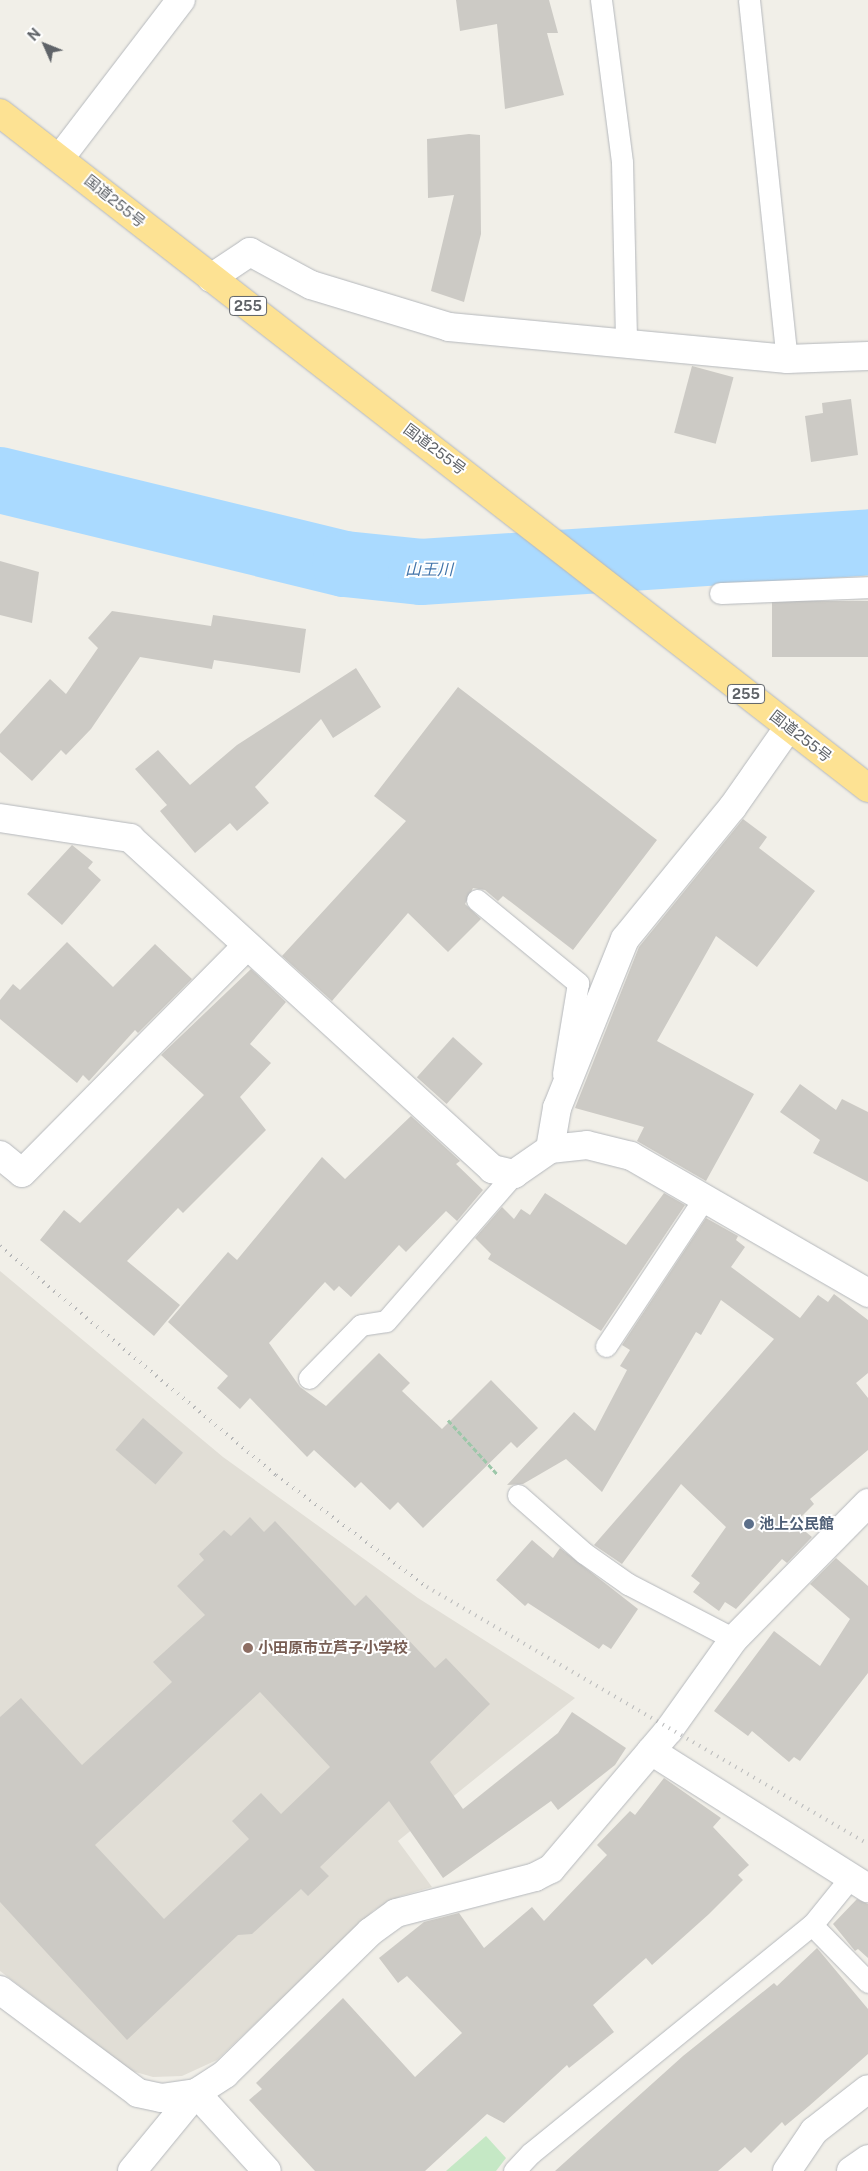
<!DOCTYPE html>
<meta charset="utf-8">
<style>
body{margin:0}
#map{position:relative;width:868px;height:2171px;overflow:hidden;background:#f1efe8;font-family:"Public Sans","Noto Sans JP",sans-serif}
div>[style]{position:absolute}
.education>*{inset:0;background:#e1ded6}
.green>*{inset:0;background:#c5e8c5}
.river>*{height:66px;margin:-33px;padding:0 33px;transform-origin:33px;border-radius:33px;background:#aadaff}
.building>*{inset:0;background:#cccac5;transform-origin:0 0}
.path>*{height:3px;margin-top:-1.5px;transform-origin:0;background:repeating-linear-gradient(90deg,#9cc7a9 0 5px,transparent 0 7.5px)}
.roads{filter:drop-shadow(0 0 1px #b5b8bc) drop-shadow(0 0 1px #b5b8bc)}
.lane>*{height:21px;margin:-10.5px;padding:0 10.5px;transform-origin:10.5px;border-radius:10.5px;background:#fff}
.street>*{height:28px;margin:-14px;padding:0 14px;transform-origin:14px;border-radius:14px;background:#fff}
.secondary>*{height:28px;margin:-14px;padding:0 14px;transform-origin:14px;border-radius:14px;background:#fff}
.highway>*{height:28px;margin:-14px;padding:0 14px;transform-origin:14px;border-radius:14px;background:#fde293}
.rail>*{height:4px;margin-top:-2px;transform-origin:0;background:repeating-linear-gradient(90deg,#b6b7b8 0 1px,transparent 0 7px)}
.dots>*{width:14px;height:14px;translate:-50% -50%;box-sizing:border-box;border:2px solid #fff;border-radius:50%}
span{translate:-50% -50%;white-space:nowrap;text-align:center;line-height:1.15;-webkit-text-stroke:4px #fff;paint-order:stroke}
.shield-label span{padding:1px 4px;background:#fff;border:1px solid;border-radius:4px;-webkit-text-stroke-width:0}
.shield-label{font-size:14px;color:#5f6368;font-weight:700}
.street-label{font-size:15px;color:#5f6368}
.service-label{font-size:15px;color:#4e5e75;font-weight:700}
.left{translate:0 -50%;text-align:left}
.education-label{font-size:15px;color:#785e54;font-weight:700}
.water-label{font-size:16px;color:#4174aa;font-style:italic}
.north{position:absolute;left:20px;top:20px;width:50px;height:50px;-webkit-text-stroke:4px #fff;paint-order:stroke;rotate:314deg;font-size:14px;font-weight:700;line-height:20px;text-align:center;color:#5f6368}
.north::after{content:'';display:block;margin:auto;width:18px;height:22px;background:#5f6368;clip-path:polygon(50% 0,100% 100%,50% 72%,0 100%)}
</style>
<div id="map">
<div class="education">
<div style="clip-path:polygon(0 1271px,223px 1457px,418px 1598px,575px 1698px,398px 1841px,432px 1887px,401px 1896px,374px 1910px,217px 2060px,182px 2076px,153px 2077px,132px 2071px,0 1971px)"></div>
</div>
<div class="green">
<div style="clip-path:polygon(486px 2136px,506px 2158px,496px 2171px,446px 2171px)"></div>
</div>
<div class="river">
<div style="left:0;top:480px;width:355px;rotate:13.7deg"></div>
<div style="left:345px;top:564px;width:76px;rotate:6deg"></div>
<div style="left:421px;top:572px;width:448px;rotate:-3.8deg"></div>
</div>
<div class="building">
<div style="clip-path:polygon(456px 0,549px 0,558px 33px,547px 33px,564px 95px,505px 109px,497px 24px,460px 31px)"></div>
<div style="clip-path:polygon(469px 134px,480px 135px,481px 234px,464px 302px,431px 291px,454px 195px,428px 198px,427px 139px)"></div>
<div style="left:692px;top:366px;width:43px;height:69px;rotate:15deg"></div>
<div style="clip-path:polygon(851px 399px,858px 455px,811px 462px,805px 416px,823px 413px,822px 403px)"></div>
<div style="clip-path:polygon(0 561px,39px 572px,32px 623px,0 615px)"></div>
<div style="left:868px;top:601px;width:56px;height:96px;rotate:90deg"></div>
<div style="clip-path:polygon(112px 611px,211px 626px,213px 615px,306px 629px,300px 673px,214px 660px,212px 669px,140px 657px,91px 729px,66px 755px,61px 750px,32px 781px,0 752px,0 734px,50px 679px,66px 694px,98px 648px,88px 638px)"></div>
<div style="clip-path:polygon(356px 668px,381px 707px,333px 738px,321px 719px,255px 787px,269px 803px,237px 831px,230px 823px,195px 853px,160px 811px,167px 805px,135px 769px,158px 750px,190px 785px,237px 745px)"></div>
<div style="clip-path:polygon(458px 687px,657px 840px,573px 950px,503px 896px,498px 901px,485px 890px,473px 888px,465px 904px,481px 919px,448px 952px,408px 913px,332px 1001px,282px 956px,406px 821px,374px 796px)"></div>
<div style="clip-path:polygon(743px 819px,767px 837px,759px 848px,815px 891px,757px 967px,716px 936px,657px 1041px,754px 1094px,706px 1181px,637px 1141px,644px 1127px,575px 1108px,639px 947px)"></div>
<div style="clip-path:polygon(72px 845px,93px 862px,88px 868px,101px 880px,62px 925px,27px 894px)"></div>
<div style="clip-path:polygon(67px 942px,113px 987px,155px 944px,192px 979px,138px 1033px,135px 1030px,89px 1081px,83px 1075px,77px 1083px,0 1019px,0 1000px,13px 984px,20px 990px)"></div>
<div style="clip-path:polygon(251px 969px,286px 1002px,250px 1044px,271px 1063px,240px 1097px,266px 1130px,183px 1213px,178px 1208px,127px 1261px,180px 1305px,154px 1336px,40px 1240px,64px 1210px,80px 1223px,204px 1095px,161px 1055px)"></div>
<div style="left:453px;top:1037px;width:40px;height:54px;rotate:42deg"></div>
<div style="clip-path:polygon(800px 1084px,836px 1110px,842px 1099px,868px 1112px,868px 1182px,813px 1153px,820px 1140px,780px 1112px)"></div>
<div style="clip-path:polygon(411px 1116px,460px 1161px,456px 1164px,483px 1190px,457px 1221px,446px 1211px,406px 1252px,399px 1245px,351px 1297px,339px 1286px,334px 1291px,325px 1282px,269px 1343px,300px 1387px,326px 1406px,379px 1353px,410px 1383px,402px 1391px,442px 1429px,491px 1380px,538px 1428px,517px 1448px,511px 1442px,423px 1528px,398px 1502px,390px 1510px,361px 1482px,355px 1488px,314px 1450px,307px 1457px,250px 1398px,240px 1409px,217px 1388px,228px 1376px,168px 1322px,228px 1252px,237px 1260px,322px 1157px,345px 1179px)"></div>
<div style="clip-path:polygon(545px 1193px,626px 1245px,664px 1193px,685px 1205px,601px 1331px,488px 1259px,491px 1254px,475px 1238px,502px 1207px,514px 1219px,521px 1209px,530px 1215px)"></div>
<div style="clip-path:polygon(706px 1218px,738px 1236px,736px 1240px,745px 1247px,731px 1267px,800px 1318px,818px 1295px,828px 1302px,834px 1294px,868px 1320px,868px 1373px,856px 1383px,868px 1398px,868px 1450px,810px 1499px,814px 1504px,795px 1523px,812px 1537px,787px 1563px,782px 1559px,736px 1609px,725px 1602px,719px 1611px,693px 1592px,700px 1583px,691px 1576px,726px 1527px,681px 1484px,622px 1564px,594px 1545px,774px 1339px,721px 1300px,701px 1335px,696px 1332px,602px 1492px,566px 1459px,523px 1484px,507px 1485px,574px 1412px,595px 1431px,627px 1370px,620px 1366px,630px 1350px,622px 1345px)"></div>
<div style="left:143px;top:1418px;width:53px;height:42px;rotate:41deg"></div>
<div style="clip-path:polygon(evenodd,250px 1517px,264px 1532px,275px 1521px,355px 1606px,366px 1595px,435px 1668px,446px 1658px,490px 1704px,430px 1762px,463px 1809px,558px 1733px,572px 1712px,626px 1748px,615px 1765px,558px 1810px,551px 1801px,443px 1878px,389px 1801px,320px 1867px,329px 1876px,308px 1896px,301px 1889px,252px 1934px,238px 1935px,127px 2040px,0 1902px,0 1717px,21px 1698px,82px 1765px,172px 1682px,153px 1662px,205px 1615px,177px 1586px,204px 1560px,199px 1554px,224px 1530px,231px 1536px,250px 1517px,260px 1692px,330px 1767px,281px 1814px,261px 1793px,232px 1821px,249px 1839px,164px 1919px,95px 1845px,260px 1692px)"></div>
<div style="clip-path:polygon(532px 1540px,553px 1558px,560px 1548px,638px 1609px,611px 1649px,603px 1644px,599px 1649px,528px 1603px,525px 1606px,496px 1580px)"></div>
<div style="clip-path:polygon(836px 1558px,868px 1586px,868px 1673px,800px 1761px,794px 1757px,789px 1762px,752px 1731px,748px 1736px,714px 1711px,774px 1631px,820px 1666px,850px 1619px,810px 1584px)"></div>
<div style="clip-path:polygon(664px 1778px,721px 1818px,713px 1827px,749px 1865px,738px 1875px,743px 1880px,709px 1914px,652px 1965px,646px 1958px,593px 2005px,614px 2032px,569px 2068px,567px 2065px,504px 2123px,487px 2114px,425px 2171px,315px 2171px,249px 2100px,262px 2089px,256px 2083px,343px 1998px,415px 2077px,462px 2033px,407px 1976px,398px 1983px,379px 1958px,424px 1922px,459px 1913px,484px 1948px,532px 1907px,544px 1921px,607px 1855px,597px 1845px,630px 1811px,635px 1815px)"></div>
<div style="clip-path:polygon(857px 1899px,868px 1904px,868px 1958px,858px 1949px,855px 1951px,833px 1924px)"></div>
<div style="clip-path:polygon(817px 1948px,868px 2009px,868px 2054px,809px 2106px,785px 2126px,782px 2122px,751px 2153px,745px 2147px,718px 2171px,555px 2171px,683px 2056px,774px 1983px,777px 1986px)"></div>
</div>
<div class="path">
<div style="left:448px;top:1420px;width:74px;rotate:47.7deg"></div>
</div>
<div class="roads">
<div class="lane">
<div style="left:601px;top:0;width:163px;rotate:82.6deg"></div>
<div style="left:622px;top:162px;width:183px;rotate:88.7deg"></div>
<div style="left:749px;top:0;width:361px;rotate:84deg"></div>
<div style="left:720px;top:593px;width:148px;rotate:-2.3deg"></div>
<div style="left:477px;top:900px;width:131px;rotate:39.4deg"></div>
<div style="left:578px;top:983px;width:92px;rotate:99.4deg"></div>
<div style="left:606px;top:1346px;width:179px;rotate:-56.4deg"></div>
<div style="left:309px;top:1378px;width:74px;rotate:-45.5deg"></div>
<div style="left:361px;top:1325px;width:25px;rotate:-9deg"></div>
<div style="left:386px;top:1321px;width:195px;rotate:-49deg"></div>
<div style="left:518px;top:1495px;width:88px;rotate:41.3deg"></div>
<div style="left:584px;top:1553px;width:54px;rotate:35.2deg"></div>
<div style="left:628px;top:1584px;width:119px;rotate:27.4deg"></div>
<div style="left:812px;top:1925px;width:80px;rotate:45.5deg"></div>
<div style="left:514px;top:2171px;width:25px;rotate:-47deg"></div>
<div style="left:531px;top:2153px;width:362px;rotate:-39.1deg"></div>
<div style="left:812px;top:1925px;width:60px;rotate:-51deg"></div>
</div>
<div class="street">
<div style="left:60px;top:158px;width:199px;rotate:-52.6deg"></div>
<div style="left:211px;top:278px;width:47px;rotate:-33.7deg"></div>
<div style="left:250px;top:252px;width:69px;rotate:28.4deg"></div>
<div style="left:311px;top:285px;width:144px;rotate:16.9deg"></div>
<div style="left:449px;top:327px;width:340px;rotate:5.4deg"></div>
<div style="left:787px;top:359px;width:81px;rotate:-2.1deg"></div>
<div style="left:0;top:818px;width:132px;rotate:8.7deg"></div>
<div style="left:130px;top:838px;width:491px;rotate:42.4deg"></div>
<div style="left:492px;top:1169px;width:23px;rotate:13deg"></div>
<div style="left:514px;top:1174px;width:44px;rotate:-34.8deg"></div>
<div style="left:550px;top:1149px;width:37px;rotate:-6deg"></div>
<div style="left:587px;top:1145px;width:45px;rotate:14deg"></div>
<div style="left:631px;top:1156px;width:274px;rotate:30deg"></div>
<div style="left:550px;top:1149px;width:42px;rotate:-80.3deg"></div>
<div style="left:557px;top:1108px;width:182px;rotate:-68.1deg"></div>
<div style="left:625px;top:939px;width:169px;rotate:-50.8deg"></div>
<div style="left:732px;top:808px;width:98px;rotate:-55deg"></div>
<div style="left:0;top:1155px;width:28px;rotate:39deg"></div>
<div style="left:22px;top:1173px;width:320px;rotate:-45.3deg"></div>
<div style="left:651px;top:1751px;width:257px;rotate:32.3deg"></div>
<div style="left:0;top:1990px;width:172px;rotate:36.7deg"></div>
<div style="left:138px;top:2093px;width:24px;rotate:12deg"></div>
<div style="left:161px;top:2098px;width:35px;rotate:-8deg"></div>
<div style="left:196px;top:2093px;width:105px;rotate:47.7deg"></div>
<div style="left:132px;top:2171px;width:101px;rotate:-50.6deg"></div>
<div style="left:196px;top:2093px;width:35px;rotate:-33deg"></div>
<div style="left:225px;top:2074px;width:203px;rotate:-44.4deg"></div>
<div style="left:370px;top:1932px;width:32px;rotate:-36deg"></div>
<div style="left:396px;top:1913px;width:144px;rotate:-14.5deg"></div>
<div style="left:535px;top:1877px;width:18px;rotate:-27deg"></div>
<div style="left:551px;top:1869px;width:182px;rotate:-49.7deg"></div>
<div style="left:669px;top:1730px;width:112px;rotate:-54.5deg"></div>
<div style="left:734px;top:1639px;width:191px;rotate:-45.4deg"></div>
<div style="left:787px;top:2171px;width:48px;rotate:-56deg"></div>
<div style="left:814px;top:2131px;width:68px;rotate:-37.9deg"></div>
</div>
<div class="secondary">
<div style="left:851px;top:2171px;width:21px;rotate:-35deg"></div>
</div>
<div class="highway">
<div style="left:0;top:113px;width:1100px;rotate:37.87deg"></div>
</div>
</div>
<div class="rail">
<div style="left:0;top:1246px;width:359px;rotate:39.7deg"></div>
<div style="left:276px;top:1475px;width:188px;rotate:36.6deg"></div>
<div style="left:427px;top:1587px;width:510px;rotate:30.23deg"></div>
</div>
<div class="dots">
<div style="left:749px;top:1524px;background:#5c6f8a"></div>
<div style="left:248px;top:1648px;background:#8d6e63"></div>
</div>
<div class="shield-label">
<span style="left:248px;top:306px">255</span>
<span style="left:746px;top:694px">255</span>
</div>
<div class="street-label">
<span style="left:115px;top:201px;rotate:39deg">国道255号</span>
<span style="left:435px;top:449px;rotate:37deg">国道255号</span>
<span style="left:801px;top:736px;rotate:38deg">国道255号</span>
</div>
<div class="service-label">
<span class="left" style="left:759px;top:1524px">池上公民館</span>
</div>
<div class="education-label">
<span class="left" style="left:258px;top:1648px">小田原市立芦子小学校</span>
</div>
<div class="water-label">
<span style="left:429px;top:570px">山王川</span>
</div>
<div class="north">N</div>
</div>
